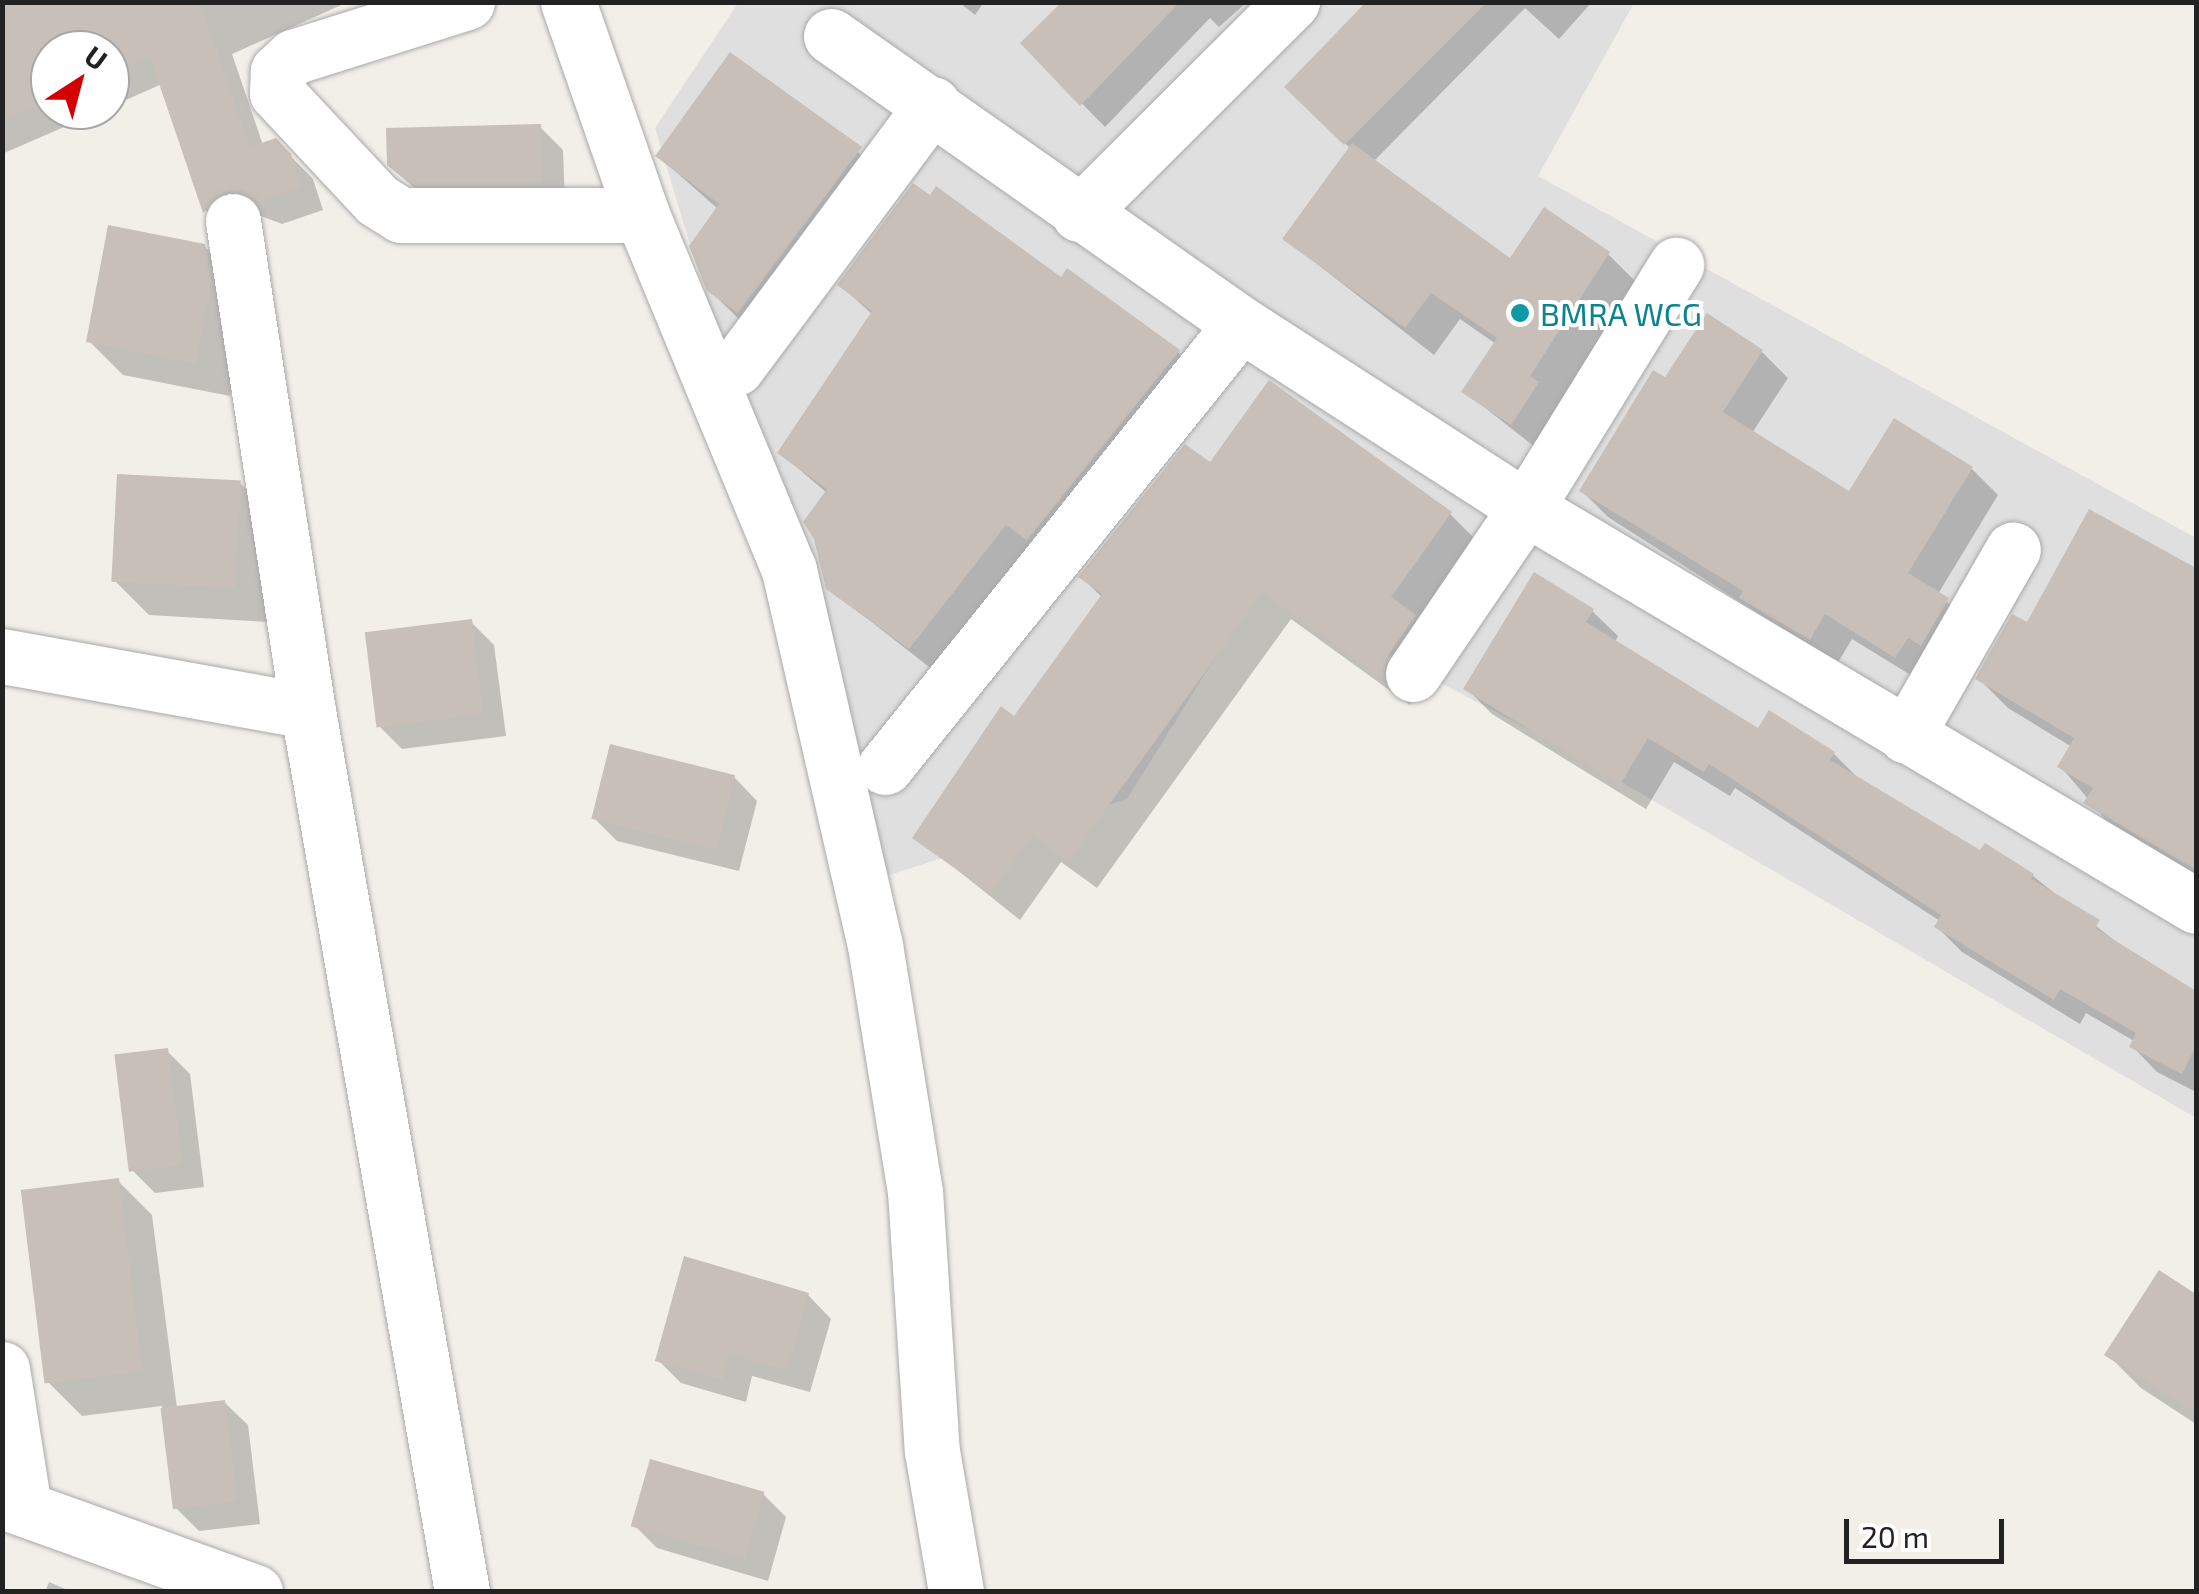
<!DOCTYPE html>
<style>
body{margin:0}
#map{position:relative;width:2199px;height:1594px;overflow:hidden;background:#f2efe9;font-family:"Exo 2",sans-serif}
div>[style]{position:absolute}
.residential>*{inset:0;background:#e0dfdf}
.shadow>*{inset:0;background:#0003}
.building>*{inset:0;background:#c7bfb8;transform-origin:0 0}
.roads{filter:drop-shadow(0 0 2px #a9a9a9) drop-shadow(0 0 2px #a9a9a9)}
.street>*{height:55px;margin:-27.5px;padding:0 27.5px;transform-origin:27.5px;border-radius:27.5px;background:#fff}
.dots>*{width:28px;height:28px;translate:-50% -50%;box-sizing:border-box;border:5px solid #fff;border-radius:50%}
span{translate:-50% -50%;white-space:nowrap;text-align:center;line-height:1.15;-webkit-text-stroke:8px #fff;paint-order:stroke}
.culture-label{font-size:32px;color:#0d838f}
.left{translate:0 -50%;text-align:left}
.frame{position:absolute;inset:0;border:5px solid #222;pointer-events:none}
.north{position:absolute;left:30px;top:30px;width:100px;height:100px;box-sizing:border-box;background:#fff;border:2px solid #a7a7a7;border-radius:50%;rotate:36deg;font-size:28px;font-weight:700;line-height:40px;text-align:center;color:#222}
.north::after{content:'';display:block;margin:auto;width:35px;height:45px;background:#d40000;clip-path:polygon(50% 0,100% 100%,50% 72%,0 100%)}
.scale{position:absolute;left:1844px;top:1519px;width:160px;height:45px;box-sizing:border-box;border:5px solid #222;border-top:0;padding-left:12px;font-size:30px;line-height:35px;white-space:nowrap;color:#222;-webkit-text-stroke:8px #fff;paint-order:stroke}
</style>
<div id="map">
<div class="residential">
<div style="clip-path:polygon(738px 3px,1634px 3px,1538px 176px,2196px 538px,2196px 1118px,1558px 745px,1259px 587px,1127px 799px,880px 878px,655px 128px)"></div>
</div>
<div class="shadow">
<div style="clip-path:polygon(2px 2px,348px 2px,232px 54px,263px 145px,276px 141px,313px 179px,323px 210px,282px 224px,251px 212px,228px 234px,206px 211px,162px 84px,110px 107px,110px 50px,50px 50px,50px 110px,103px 110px,2px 154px)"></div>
<div style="clip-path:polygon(959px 2px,984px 2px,975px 15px)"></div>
<div style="clip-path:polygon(1064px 2px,1247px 2px,1219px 27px,1210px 18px,1105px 127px,1023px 43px)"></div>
<div style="clip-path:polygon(1377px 2px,1592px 2px,1559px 39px,1525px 8px,1373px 162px,1510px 261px,1608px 254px,1636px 282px,1540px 451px,1465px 392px,1496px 344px,1460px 319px,1434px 355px,1285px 239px,1351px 149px,1287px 87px)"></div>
<div style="clip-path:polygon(540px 127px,563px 150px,565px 206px,414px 188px,390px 164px)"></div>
<div style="clip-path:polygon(839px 133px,869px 163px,741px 321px,709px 290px,718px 209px,658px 156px)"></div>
<div style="clip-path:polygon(204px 246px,238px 280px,244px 320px,230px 396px,123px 375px,89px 341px)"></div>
<div style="clip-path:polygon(1062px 280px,1178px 352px,1201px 375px,933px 670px,828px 588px,827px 493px,780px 453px,873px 315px,840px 285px)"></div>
<div style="clip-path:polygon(1762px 352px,1788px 378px,1752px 433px,1850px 494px,1895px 422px,1972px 469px,1998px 495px,1938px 594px,1974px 626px,1922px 682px,1852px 639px,1837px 664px,1608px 517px,1582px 491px,1666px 381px)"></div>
<div style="clip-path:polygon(1210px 465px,1450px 514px,1478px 542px,1410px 705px,1291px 619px,1097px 888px,1061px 862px,1020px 920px,916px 837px,1015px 719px,1103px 598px,1081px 577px)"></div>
<div style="clip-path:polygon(240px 483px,274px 517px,285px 623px,149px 615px,115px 581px)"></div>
<div style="clip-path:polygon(2175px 559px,2196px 580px,2196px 880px,2116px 832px,2061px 767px,2072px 747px,2008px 708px,1978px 678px,2028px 626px)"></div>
<div style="clip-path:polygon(1592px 611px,1618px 636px,1615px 642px,1758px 731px,1834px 754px,1861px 781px,1981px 854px,2033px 876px,2125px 949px,2196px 993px,2196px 1092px,2157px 1072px,2132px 1046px,2134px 1041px,2086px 1013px,2080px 1024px,1962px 952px,1937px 927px,1940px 921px,1735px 788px,1730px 796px,1674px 762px,1646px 809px,1492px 714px,1466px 688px)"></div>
<div style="clip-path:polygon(471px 622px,494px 645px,506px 736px,402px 749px,379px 726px)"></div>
<div style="clip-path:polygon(734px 777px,757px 801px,739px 871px,617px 841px,594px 818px)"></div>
<div style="clip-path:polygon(167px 1051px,190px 1074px,204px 1187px,155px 1193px,132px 1170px)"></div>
<div style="clip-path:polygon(118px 1181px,152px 1215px,177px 1408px,224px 1402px,248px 1425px,260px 1524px,199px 1531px,176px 1508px,162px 1406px,82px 1416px,48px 1382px)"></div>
<div style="clip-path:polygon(2160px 1273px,2196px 1297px,2196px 1424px,2141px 1388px,2107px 1354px)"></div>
<div style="clip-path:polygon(808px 1295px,831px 1319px,810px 1392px,752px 1376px,746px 1402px,681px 1383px,658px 1360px)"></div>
<div style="clip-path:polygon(763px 1494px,786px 1517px,768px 1581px,657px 1548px,634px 1525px)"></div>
<div style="clip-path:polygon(49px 1582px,72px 1592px,45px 1592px)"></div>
</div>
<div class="building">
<div style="clip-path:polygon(2px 2px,200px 2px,250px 147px,276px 138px,291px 154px,302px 187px,258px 202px,227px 190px,203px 213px,150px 57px,110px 74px,110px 50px,50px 50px,50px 101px,2px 121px)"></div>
<div style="clip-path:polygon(1062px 2px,1180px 2px,1080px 106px,1020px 43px)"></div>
<div style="clip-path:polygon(1366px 2px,1487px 2px,1344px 145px,1284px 87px)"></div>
<div style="clip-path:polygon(730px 52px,862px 147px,738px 313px,707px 291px,689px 246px,719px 204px,655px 156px)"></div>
<div style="clip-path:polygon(541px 124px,543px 184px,410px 184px,387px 165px,386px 128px)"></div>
<div style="clip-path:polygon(1352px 143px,1510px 258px,1544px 207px,1610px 252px,1530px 376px,1539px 382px,1511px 425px,1461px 392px,1497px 338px,1431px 293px,1405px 328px,1282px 239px)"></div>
<div style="clip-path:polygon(913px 183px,930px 195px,936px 186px,1061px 277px,1067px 268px,1180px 350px,1027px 540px,1006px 525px,909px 649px,826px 589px,814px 539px,803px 522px,827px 489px,777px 453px,872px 311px,837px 285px)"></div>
<div style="clip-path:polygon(108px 225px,205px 244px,211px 284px,196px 364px,86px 342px)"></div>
<div style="clip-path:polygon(1707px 313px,1763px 350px,1723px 412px,1849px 491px,1894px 418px,1973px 467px,1908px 573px,1949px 598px,1921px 646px,1908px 638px,1895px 658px,1825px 614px,1810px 640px,1739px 598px,1743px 591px,1579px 491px,1653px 370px,1665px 377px)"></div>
<div style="clip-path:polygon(1269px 380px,1452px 512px,1391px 597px,1416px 615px,1387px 657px,1383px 680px,1262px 593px,1068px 862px,1032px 836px,991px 894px,912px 838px,1001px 706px,1014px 716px,1102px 594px,1078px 577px,1185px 444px,1210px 462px)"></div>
<div style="left:117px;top:474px;width:124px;height:108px;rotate:3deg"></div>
<div style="clip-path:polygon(2089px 509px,2196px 568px,2196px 870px,2083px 803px,2093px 788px,2057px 767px,2074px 738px,1975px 679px,2012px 614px,2027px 622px)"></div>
<div style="clip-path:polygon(1534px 572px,1594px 609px,1586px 622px,1758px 728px,1769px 710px,1835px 752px,1830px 760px,1980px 850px,1985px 843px,2034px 874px,2031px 879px,2100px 920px,2095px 928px,2196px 991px,2196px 1046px,2182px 1074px,2129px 1047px,2136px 1033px,2060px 989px,2054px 1000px,1934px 927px,1941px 915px,1709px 764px,1704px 772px,1648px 738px,1620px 785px,1463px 689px)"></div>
<div style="left:472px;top:619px;width:96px;height:108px;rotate:83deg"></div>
<div style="left:610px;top:744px;width:129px;height:77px;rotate:14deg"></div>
<div style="left:168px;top:1048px;width:118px;height:54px;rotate:83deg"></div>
<div style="left:119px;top:1178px;width:195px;height:99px;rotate:83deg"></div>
<div style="clip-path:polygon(684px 1256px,809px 1293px,787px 1371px,730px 1354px,723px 1380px,655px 1361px)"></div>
<div style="clip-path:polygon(2159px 1270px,2196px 1294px,2196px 1414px,2104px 1355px)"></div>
<div style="left:225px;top:1400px;width:102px;height:65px;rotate:83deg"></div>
<div style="left:650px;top:1459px;width:119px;height:70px;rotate:16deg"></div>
</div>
<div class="roads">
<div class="street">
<div style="left:467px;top:2px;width:182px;rotate:162.5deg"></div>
<div style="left:293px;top:57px;width:21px;rotate:137deg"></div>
<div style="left:278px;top:71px;width:22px;rotate:93deg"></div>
<div style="left:277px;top:93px;width:146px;rotate:46.9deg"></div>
<div style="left:377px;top:200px;width:28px;rotate:32deg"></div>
<div style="left:401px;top:215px;width:241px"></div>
<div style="left:568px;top:2px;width:225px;rotate:70.8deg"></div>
<div style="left:642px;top:215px;width:384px;rotate:67.5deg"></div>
<div style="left:789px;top:570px;width:385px;rotate:77.1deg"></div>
<div style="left:875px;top:945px;width:249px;rotate:80.8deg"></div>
<div style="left:915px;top:1191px;width:261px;rotate:86.3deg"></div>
<div style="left:932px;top:1451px;width:143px;rotate:80.3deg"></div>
<div style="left:831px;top:36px;width:501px;rotate:35.09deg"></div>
<div style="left:1241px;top:324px;width:339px;rotate:32.8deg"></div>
<div style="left:1526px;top:508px;width:779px;rotate:30.71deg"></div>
<div style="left:1079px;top:214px;width:301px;rotate:-44.9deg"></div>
<div style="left:233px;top:221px;width:496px;rotate:81.3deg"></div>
<div style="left:308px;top:711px;width:894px;rotate:80.08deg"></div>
<div style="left:736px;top:368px;width:329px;rotate:-53.3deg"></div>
<div style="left:2px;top:656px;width:311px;rotate:10.2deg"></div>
<div style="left:1413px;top:674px;width:201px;rotate:-55.8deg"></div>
<div style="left:1526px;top:508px;width:286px;rotate:-58.3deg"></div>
<div style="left:1906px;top:736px;width:215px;rotate:-60.2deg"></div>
<div style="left:885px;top:767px;width:568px;rotate:-51.21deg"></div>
<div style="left:2px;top:1369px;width:141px;rotate:81deg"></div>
<div style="left:2px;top:1501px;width:269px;rotate:19.8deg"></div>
</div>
</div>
<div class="dots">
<div style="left:1520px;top:313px;background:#0f9aa8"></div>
</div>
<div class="culture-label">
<span class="left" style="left:1540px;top:313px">BMRA WCG</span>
</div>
<div class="frame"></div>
<div class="north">U</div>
<div class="scale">20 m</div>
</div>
